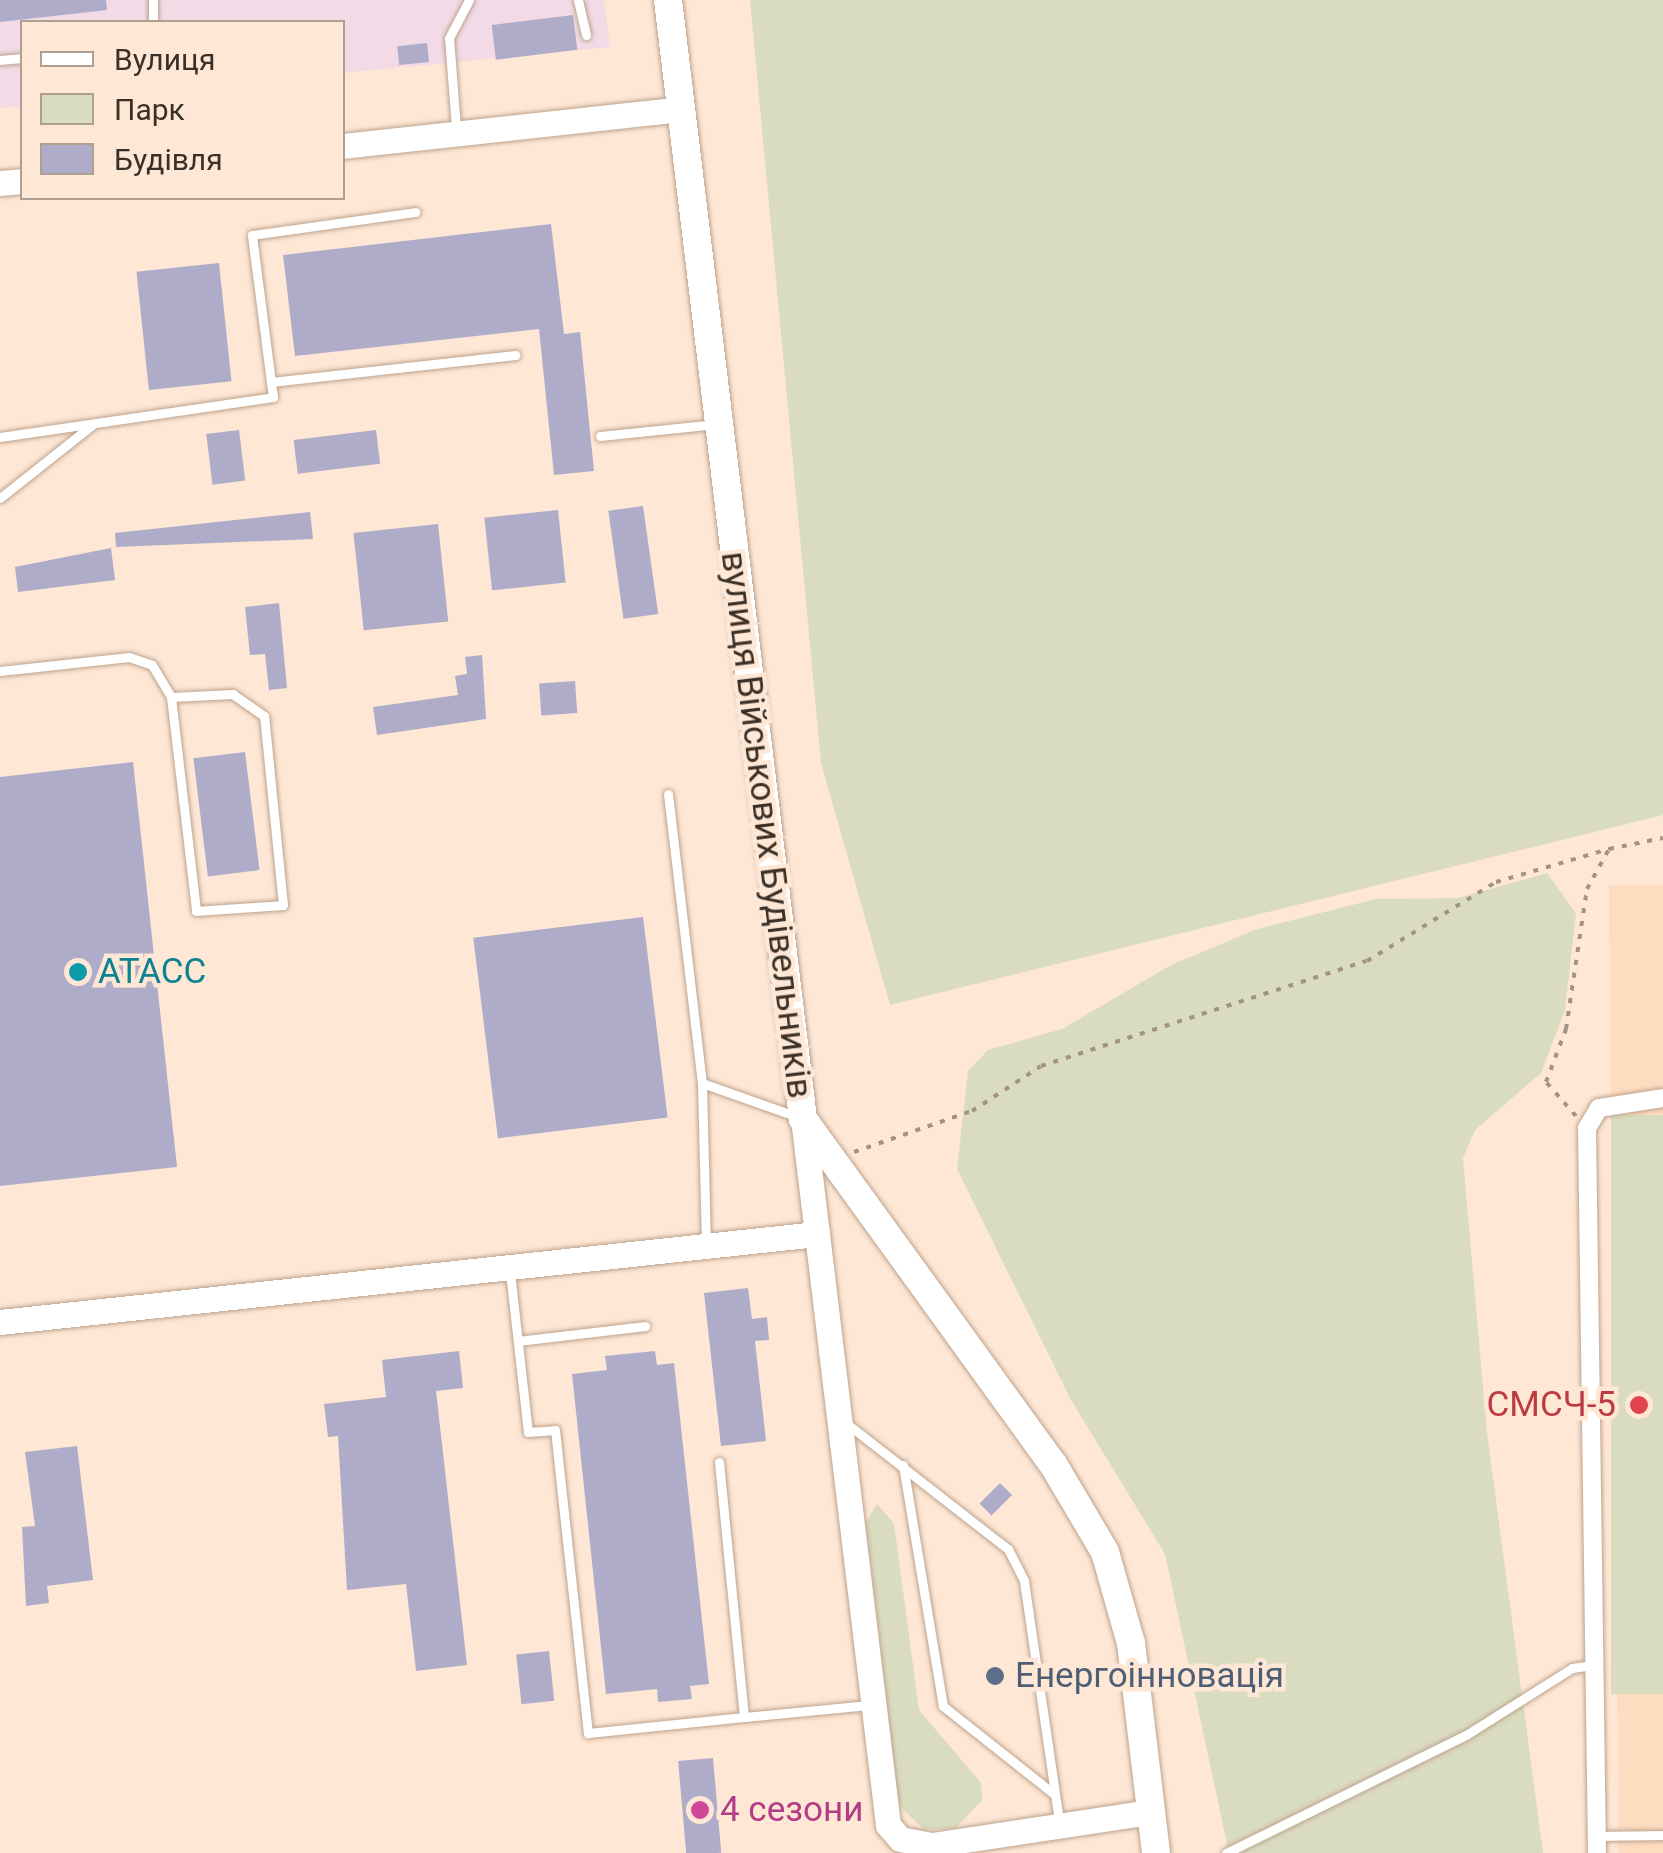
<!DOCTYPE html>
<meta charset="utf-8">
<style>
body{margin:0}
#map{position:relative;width:1663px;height:1853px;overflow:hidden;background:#fee7d5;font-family:Roboto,sans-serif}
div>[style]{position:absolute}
.built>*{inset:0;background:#fedcc0}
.industrial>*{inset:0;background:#f2dbe7}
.green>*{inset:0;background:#dadcc0;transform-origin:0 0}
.building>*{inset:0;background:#afacca;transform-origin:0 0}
.path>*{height:4px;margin-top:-2px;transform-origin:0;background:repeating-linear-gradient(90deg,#a39285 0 5px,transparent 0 13px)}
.roads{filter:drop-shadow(0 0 2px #bda38d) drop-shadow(0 0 2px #bda38d)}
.lane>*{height:9px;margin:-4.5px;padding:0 4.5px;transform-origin:4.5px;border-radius:4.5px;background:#fff}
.street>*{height:18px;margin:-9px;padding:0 9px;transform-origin:9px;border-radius:9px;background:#fff}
.secondary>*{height:25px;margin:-12.5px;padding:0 12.5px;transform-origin:12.5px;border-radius:12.5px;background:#fff}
.primary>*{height:28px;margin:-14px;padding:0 14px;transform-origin:14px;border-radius:14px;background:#fff}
.dots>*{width:28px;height:28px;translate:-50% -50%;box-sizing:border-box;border:5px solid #fee7d5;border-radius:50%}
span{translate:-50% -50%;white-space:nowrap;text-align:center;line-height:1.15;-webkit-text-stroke:9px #fee7d5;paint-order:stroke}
.street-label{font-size:35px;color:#3a3027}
.culture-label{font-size:35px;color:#0d838f}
.left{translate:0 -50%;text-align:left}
.health-label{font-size:35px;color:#be3a42}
.right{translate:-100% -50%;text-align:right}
.service-label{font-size:35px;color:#4e5e75}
.hotel-label{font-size:35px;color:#b23c85}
.legend{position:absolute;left:20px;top:20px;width:325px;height:180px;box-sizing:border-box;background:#fee7d5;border:2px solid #b09e8f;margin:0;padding:12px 18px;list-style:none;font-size:30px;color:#3a3027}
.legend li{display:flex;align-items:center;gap:20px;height:50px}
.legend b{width:50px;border:2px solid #b09e8f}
</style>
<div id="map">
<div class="built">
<div style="clip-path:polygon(1609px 885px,1663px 885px,1663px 1853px,1619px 1853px)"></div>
</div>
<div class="industrial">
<div style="clip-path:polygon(0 0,604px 0,610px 47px,343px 73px,342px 22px,22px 22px,22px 106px,0 108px)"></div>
</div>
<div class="green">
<div style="clip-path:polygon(750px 0,1663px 0,1663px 815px,890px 1005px,821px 763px)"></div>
<div style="clip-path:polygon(1547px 873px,1576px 913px,1565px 1010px,1541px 1073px,1475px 1130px,1463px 1158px,1487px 1433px,1543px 1853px,1229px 1853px,1165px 1554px,1071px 1400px,957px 1169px,968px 1071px,988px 1050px,1062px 1029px,1171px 965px,1257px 929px,1376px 899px,1458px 898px)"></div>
<div style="left:1611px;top:1115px;width:52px;height:579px"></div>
<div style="clip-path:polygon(877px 1504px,894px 1523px,919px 1710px,981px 1783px,982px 1800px,956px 1828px,924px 1830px,899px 1805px,866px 1522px)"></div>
</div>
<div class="building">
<div style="clip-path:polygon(0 0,106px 0,107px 10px,0 22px)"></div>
<div style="left:573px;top:15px;width:35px;height:82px;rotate:83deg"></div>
<div style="left:427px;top:43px;width:19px;height:30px;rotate:84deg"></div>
<div style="clip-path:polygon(551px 224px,564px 334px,580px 332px,594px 471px,554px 475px,539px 329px,295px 356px,283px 255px)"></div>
<div style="left:219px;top:263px;width:119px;height:83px;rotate:84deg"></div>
<div style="left:239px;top:430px;width:51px;height:33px;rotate:83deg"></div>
<div style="left:376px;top:430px;width:34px;height:83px;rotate:83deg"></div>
<div style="left:643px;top:506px;width:109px;height:35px;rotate:82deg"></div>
<div style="left:558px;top:510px;width:73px;height:74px;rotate:84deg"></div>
<div style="clip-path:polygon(310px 512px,313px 539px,116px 547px,115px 533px)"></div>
<div style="left:438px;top:524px;width:98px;height:85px;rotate:84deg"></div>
<div style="clip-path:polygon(111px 548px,115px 580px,18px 592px,15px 567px)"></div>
<div style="clip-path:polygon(279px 603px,287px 688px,269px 690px,265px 654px,250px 655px,245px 607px)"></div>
<div style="clip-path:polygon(482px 655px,486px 719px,377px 735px,373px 707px,458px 695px,455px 676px,479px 672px,467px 674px,465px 657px)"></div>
<div style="left:575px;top:681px;width:32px;height:36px;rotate:86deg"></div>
<div style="left:245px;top:752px;width:119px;height:52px;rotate:83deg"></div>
<div style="clip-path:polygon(133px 762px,177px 1167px,0 1186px,0 777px)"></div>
<div style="left:643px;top:917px;width:202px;height:171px;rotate:83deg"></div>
<div style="clip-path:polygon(748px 1288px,752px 1319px,767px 1317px,769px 1340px,755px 1341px,766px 1441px,721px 1446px,704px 1293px)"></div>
<div style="clip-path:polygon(459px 1351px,463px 1388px,436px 1391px,467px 1665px,416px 1671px,406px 1584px,347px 1590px,338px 1436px,328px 1437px,324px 1404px,386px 1397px,382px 1360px)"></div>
<div style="clip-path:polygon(655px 1351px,657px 1365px,674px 1363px,709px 1684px,690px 1686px,692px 1699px,658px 1702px,657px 1689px,606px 1694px,572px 1374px,607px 1370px,605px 1356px)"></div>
<div style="clip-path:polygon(77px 1446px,93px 1580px,47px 1586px,49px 1603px,26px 1606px,22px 1527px,35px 1526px,25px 1452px)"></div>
<div style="left:1000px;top:1483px;width:17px;height:29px;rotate:45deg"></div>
<div style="left:549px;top:1651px;width:50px;height:33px;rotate:84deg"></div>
<div style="left:713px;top:1758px;width:95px;height:35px;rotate:85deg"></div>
</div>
<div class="path">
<div style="left:1576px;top:1116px;width:45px;rotate:-131.4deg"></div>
<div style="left:1546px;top:1082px;width:57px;rotate:-69.3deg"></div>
<div style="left:1566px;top:1029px;width:142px;rotate:-81.5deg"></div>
<div style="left:1587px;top:889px;width:46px;rotate:-61.2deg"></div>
<div style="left:1609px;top:849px;width:55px;rotate:-11.5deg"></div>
<div style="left:854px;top:1152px;width:125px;rotate:-19.2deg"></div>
<div style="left:972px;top:1111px;width:82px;rotate:-33.1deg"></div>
<div style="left:1041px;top:1066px;width:342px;rotate:-17.9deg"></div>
<div style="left:1367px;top:961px;width:151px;rotate:-31.5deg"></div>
<div style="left:1496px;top:882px;width:118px;rotate:-16.3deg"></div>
</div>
<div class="roads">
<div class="lane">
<div style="left:578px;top:0;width:36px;rotate:77deg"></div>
<div style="left:153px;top:22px;width:22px;rotate:-90deg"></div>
<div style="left:0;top:60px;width:22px;rotate:-5deg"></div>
<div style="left:456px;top:128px;width:90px;rotate:-94.4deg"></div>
<div style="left:449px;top:38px;width:43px;rotate:-62.2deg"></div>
<div style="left:271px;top:382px;width:148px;rotate:-97.4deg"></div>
<div style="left:252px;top:235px;width:165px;rotate:-8deg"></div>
<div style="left:600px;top:436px;width:117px;rotate:-5.9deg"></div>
<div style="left:0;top:437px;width:276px;rotate:-8.3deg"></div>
<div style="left:273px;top:397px;width:15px;rotate:-98deg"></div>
<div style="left:271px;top:382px;width:246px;rotate:-6.3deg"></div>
<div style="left:0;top:498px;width:117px;rotate:-38.4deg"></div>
<div style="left:0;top:671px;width:130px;rotate:-6.2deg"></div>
<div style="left:129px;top:657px;width:24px;rotate:19deg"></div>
<div style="left:152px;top:665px;width:37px;rotate:59deg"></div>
<div style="left:171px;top:697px;width:215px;rotate:83.3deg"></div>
<div style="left:196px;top:911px;width:87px;rotate:-3.9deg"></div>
<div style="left:283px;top:905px;width:190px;rotate:-95.7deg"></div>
<div style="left:264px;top:716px;width:38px;rotate:-145deg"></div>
<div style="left:233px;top:694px;width:62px;rotate:177.2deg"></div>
<div style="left:668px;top:794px;width:291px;rotate:83.3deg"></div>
<div style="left:702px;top:1083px;width:99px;rotate:19.5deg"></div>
<div style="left:702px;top:1083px;width:162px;rotate:88.6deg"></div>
<div style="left:510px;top:1272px;width:161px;rotate:83.6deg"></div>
<div style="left:528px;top:1432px;width:27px;rotate:-4deg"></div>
<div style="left:555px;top:1430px;width:305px;rotate:83.8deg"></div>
<div style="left:588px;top:1733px;width:157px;rotate:-5.9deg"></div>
<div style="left:518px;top:1341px;width:128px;rotate:-6.7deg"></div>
<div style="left:846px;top:1423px;width:205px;rotate:37.9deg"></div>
<div style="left:1008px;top:1549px;width:36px;rotate:63deg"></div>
<div style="left:1024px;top:1581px;width:244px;rotate:81.7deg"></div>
<div style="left:719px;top:1462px;width:256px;rotate:84.4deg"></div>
<div style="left:744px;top:1717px;width:126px;rotate:-5.5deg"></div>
<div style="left:903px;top:1465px;width:244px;rotate:80.6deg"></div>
<div style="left:943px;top:1706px;width:142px;rotate:38.4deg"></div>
<div style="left:1597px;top:1836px;width:66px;rotate:-0.9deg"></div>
<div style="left:1226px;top:1853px;width:267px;rotate:-26.2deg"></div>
<div style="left:1466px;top:1735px;width:125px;rotate:-32.3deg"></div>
<div style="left:1572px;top:1668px;width:21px;rotate:-8deg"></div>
</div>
<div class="street">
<div style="left:1597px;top:1853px;width:725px;rotate:-90.79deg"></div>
<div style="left:1587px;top:1128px;width:23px;rotate:-59deg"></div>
<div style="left:1599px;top:1108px;width:65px;rotate:-8.9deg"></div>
</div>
<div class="secondary">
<div style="left:342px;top:146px;width:340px;rotate:-6.2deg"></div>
<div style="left:0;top:183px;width:22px;rotate:-5deg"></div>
<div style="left:817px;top:1234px;width:595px;rotate:83.15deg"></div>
<div style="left:888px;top:1825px;width:18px;rotate:49deg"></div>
<div style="left:900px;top:1839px;width:33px;rotate:11deg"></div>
<div style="left:932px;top:1845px;width:221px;rotate:-8.6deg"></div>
<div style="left:0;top:1322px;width:822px;rotate:-6.15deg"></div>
<div style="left:817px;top:1234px;width:116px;rotate:-96.9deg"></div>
</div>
<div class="primary">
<div style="left:668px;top:0;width:1127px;rotate:83.12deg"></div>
<div style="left:803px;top:1119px;width:426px;rotate:54.1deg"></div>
<div style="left:1053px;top:1464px;width:102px;rotate:59.4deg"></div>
<div style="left:1105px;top:1552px;width:95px;rotate:74.1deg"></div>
<div style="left:1131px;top:1643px;width:211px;rotate:83.2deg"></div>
</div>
</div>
<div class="dots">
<div style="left:78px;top:972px;background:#0f9aa8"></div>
<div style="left:1639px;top:1405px;background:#e0444e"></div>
<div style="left:995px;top:1676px;background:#5c6f8a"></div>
<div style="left:700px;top:1810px;background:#d1479c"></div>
</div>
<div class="street-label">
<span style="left:766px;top:825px;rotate:83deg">вулиця Військових Будівельників</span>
</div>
<div class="culture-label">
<span class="left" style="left:98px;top:972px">АТАСС</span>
</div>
<div class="health-label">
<span class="right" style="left:1616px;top:1405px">СМСЧ-5</span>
</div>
<div class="service-label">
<span class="left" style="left:1015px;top:1676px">Енергоінновація</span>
</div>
<div class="hotel-label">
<span class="left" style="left:720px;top:1810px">4 сезони</span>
</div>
<ul class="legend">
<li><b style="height:12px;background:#fff"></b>Вулиця</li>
<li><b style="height:28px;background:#dadcc0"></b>Парк</li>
<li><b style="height:28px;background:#afacca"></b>Будівля</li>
</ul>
</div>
